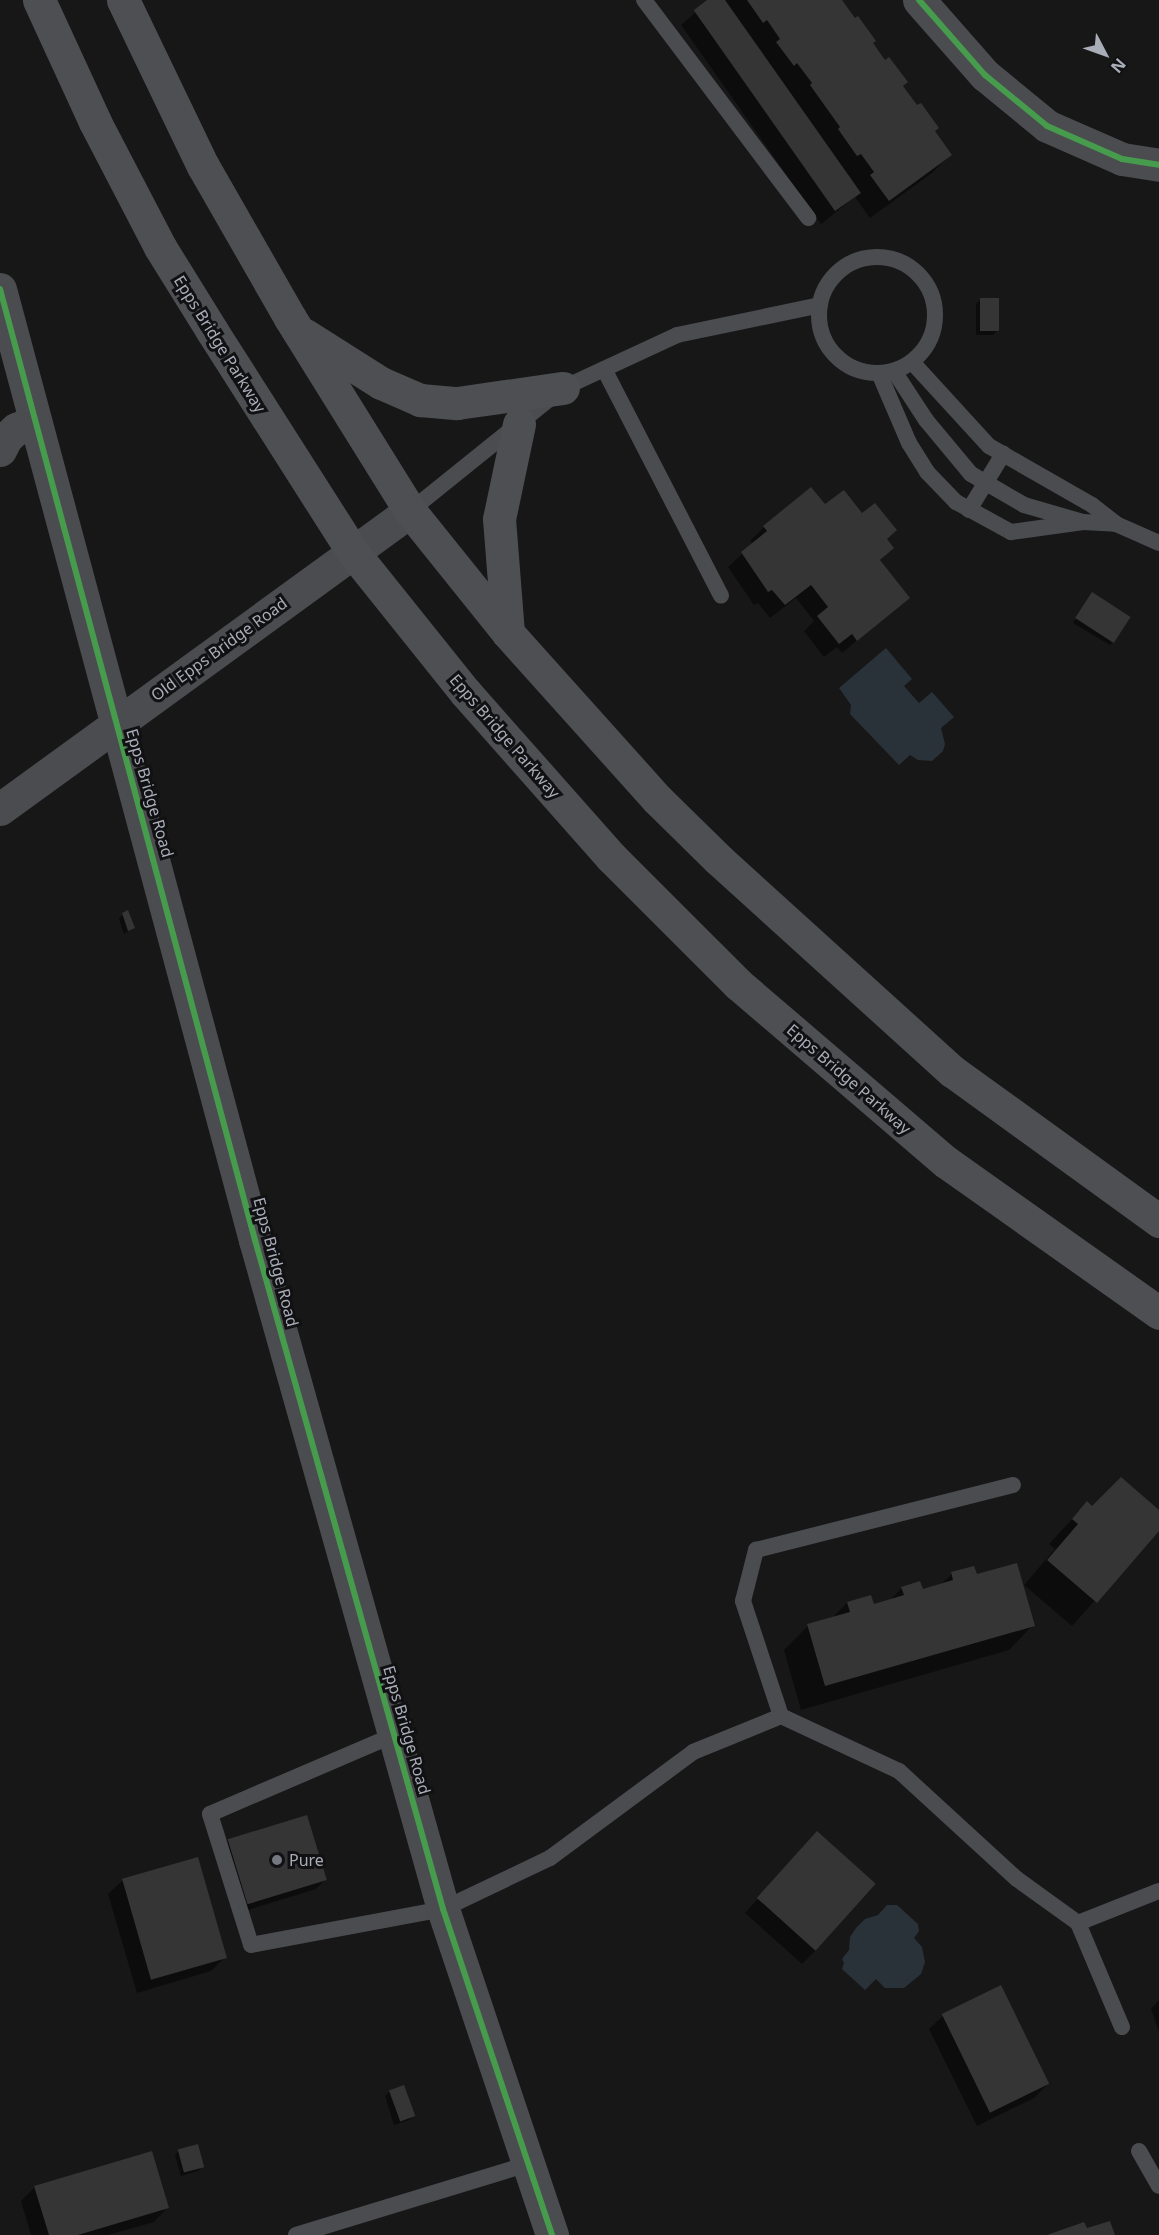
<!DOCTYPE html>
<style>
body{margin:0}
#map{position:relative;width:1159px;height:2235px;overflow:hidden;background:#171717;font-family:"Noto Sans",sans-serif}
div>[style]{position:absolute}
.water>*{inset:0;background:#2a3239}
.shadow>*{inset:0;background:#0007}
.building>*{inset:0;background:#353536;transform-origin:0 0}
.lane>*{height:16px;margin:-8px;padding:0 8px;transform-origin:8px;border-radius:8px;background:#4b4c50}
.lane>.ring{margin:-8px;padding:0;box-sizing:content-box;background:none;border:16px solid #4b4c50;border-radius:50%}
.street>*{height:33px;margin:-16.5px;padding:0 16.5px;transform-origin:16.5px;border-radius:16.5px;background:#4b4c50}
.primary>*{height:33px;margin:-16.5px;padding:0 16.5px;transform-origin:16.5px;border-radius:16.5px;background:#4d4f52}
.cycleway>*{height:6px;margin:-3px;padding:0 3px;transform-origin:3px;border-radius:3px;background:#469c4c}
.dots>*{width:16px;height:16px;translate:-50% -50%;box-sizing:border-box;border:3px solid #111113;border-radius:50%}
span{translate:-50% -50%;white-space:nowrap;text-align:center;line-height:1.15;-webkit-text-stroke:6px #111113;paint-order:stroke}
.street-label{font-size:16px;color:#a8adb8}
.poi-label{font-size:16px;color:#a8adb8}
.left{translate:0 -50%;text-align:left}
.north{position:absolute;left:1075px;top:24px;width:60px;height:60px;-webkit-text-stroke:4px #111113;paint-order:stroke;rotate:131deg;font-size:16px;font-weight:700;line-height:24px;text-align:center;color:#a8adb8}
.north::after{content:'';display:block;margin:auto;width:21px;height:27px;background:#a8adb8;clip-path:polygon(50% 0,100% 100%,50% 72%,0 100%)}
</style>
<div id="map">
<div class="water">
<div style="clip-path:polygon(886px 648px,912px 679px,904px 686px,919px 703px,932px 692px,954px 717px,941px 728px,945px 744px,943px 751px,932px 761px,918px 760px,910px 755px,899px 765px,850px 714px,851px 705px,839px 688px)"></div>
<div style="clip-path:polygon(887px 1905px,897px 1905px,918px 1924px,919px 1931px,914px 1938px,922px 1947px,925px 1962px,921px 1974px,904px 1988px,885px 1988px,876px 1979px,865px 1990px,842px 1969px,844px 1963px,842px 1959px,849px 1950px,850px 1937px,856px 1928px,865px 1919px,878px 1915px)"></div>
</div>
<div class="shadow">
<div style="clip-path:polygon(710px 0,840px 0,950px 155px,932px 173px,870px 218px,855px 197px,821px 224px,681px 25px)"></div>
<div style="clip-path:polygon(981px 299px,997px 331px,993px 335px,976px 335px,976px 304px)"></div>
<div style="clip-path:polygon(825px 507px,885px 540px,892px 548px,879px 562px,908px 598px,842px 653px,837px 647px,824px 657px,804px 631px,814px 621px,796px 598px,770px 618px,758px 603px,754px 605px,728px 567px,753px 544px,750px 541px,764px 527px)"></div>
<div style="clip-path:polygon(1092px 594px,1115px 641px,1110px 645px,1073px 623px)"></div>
<div style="clip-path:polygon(123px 914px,133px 928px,124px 934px,119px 919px)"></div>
<div style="clip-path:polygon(1087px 1503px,1092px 1508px,1159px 1512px,1159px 1529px,1072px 1626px,1024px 1585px,1055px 1549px,1049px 1544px)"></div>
<div style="clip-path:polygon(952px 1574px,976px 1576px,1033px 1625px,1009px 1650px,801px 1710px,784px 1650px,808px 1626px,831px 1619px,847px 1603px,873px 1606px,889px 1601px,902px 1588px,922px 1591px,940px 1585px)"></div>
<div style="clip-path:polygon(306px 1817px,325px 1880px,316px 1889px,238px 1913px,219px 1850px,228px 1841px)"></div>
<div style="clip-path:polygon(817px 1833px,816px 1950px,802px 1964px,745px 1913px)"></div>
<div style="clip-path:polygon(197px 1859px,225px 1957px,211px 1971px,137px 1993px,108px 1894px,122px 1881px)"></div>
<div style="clip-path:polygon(1000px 1987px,1048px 2084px,1034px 2098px,977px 2126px,929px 2029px,943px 2016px)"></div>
<div style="clip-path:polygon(1159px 2000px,1159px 2032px,1151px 2009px)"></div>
<div style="clip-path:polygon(390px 2091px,413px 2116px,409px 2120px,394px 2125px,385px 2096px)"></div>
<div style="clip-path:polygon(179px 2150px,203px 2167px,198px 2171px,181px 2176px,175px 2155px)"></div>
<div style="clip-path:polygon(35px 2187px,167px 2208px,154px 2222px,108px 2235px,31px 2235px,21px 2201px)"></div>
</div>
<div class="building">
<div style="clip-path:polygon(707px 0,725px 0,861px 193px,835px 211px,695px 12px,694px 10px)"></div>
<div style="clip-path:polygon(747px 0,842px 0,855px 18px,858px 16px,876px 41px,873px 43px,885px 60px,889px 57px,908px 82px,903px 86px,917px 105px,921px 103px,939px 128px,935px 131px,952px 155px,889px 201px,870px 175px,874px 172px,861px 154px,857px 156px,838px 129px,840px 127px,810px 85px,812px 83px,797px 63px,794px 66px,776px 42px,780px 39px,767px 20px,763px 23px)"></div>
<div style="left:980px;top:298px;width:19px;height:33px"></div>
<div style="clip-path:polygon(811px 487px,825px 504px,844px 490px,862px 513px,875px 503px,897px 530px,887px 539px,894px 548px,880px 560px,910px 598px,857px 641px,852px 634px,839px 644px,817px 616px,828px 607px,811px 585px,785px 605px,772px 590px,768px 592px,741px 552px,767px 531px,763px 526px)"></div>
<div style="left:1092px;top:592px;width:46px;height:31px;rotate:33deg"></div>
<div style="clip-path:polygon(128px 910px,135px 928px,128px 931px,122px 913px)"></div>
<div style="clip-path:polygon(1121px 1477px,1159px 1510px,1159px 1531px,1097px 1603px,1047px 1560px,1078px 1524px,1072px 1519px,1087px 1501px,1092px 1506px)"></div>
<div style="clip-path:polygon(1017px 1563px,1035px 1626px,825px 1686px,807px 1624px,850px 1612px,847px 1602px,871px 1595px,874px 1604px,904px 1595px,901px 1587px,920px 1581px,923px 1589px,953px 1580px,951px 1572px,974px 1566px,977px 1574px)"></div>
<div style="left:307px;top:1815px;width:68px;height:83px;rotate:73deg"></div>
<div style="left:817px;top:1831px;width:79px;height:90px;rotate:42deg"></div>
<div style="left:198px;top:1857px;width:105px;height:79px;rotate:74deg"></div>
<div style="left:1001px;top:1985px;width:110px;height:66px;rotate:64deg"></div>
<div style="left:404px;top:2085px;width:33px;height:16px;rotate:70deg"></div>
<div style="left:198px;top:2144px;width:24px;height:21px;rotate:75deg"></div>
<div style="clip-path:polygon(152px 2151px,169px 2208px,78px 2235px,49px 2235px,34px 2186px)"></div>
<div style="clip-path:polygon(1110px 2221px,1115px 2235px,1047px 2235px,1084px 2222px,1087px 2228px)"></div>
</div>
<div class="lane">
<div style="left:644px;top:0;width:273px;rotate:53deg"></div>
<div class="ring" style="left:819px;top:257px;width:100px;height:100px"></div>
<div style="left:912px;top:362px;width:114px;rotate:47.5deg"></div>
<div style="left:989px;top:446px;width:119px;rotate:29.8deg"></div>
<div style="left:1092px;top:505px;width:31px;rotate:38deg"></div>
<div style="left:1116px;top:524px;width:47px;rotate:23.8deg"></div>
<div style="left:604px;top:369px;width:255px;rotate:62.7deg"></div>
<div style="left:894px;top:371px;width:59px;rotate:56.9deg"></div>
<div style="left:926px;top:420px;width:70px;rotate:50.2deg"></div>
<div style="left:971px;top:474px;width:61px;rotate:30.3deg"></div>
<div style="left:1024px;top:505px;width:61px;rotate:16.1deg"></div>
<div style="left:1083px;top:522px;width:33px;rotate:3deg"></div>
<div style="left:879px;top:373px;width:76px;rotate:66.8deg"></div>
<div style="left:909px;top:443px;width:34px;rotate:58deg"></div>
<div style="left:927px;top:472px;width:42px;rotate:46deg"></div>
<div style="left:956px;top:502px;width:63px;rotate:28.6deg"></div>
<div style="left:1011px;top:532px;width:73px;rotate:-7.9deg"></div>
<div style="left:969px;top:510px;width:66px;rotate:-58.7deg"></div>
<div style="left:410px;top:511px;width:196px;rotate:-38.8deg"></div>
<div style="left:563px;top:388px;width:126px;rotate:-24.9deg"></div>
<div style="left:677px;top:335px;width:146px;rotate:-11.8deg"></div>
<div style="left:781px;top:1716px;width:121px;rotate:-108.3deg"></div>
<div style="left:743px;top:1601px;width:53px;rotate:-75.7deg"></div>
<div style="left:756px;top:1550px;width:265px;rotate:-14.2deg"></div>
<div style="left:394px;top:1735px;width:200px;rotate:156.8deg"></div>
<div style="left:210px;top:1814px;width:137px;rotate:72.6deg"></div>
<div style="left:251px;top:1945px;width:195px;rotate:-10.6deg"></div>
<div style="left:443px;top:1909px;width:119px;rotate:-25.5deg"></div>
<div style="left:550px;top:1858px;width:178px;rotate:-36.5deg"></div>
<div style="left:693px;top:1752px;width:95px;rotate:-22.2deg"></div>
<div style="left:781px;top:1716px;width:130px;rotate:25deg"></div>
<div style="left:899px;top:1771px;width:160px;rotate:42.5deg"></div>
<div style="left:1017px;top:1879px;width:75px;rotate:35.8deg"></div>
<div style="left:1078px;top:1923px;width:87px;rotate:-21.6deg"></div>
<div style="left:1078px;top:1923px;width:113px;rotate:67.1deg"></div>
<div style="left:1139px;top:2151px;width:40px;rotate:60.3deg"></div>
<div style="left:296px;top:2235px;width:243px;rotate:-17deg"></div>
</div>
<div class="street">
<div style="left:919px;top:0;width:100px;rotate:48.7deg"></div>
<div style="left:985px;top:75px;width:80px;rotate:39.4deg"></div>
<div style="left:1047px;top:126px;width:82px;rotate:23.7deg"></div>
<div style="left:1122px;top:159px;width:37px;rotate:9deg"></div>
<div style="left:0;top:289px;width:985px;rotate:74.99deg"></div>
<div style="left:255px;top:1240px;width:695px;rotate:74.3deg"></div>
<div style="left:443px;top:1909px;width:344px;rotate:71.5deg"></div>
<div style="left:0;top:450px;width:13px;rotate:-63deg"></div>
<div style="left:6px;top:438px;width:13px;rotate:-42deg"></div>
<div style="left:16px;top:429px;width:19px;rotate:-21deg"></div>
<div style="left:0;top:809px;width:507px;rotate:-36.01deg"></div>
</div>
<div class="primary">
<div style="left:39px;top:0;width:134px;rotate:65.3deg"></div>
<div style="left:95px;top:122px;width:141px;rotate:62.5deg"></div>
<div style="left:160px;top:247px;width:99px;rotate:58.2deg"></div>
<div style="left:212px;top:331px;width:261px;rotate:57.5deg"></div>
<div style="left:352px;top:551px;width:181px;rotate:51.3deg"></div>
<div style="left:465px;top:692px;width:220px;rotate:48.5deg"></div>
<div style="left:611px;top:857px;width:180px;rotate:45deg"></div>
<div style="left:738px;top:984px;width:274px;rotate:40.6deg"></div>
<div style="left:946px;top:1162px;width:261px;rotate:35.3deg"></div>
<div style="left:123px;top:0;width:184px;rotate:64.3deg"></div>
<div style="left:203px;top:166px;width:175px;rotate:60.2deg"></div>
<div style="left:290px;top:318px;width:227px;rotate:58.1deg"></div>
<div style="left:410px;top:511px;width:156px;rotate:51.2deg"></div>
<div style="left:508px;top:633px;width:224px;rotate:48.1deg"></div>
<div style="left:658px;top:800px;width:84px;rotate:44.5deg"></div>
<div style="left:718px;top:859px;width:316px;rotate:42.2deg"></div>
<div style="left:952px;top:1071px;width:256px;rotate:35.9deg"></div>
<div style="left:305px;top:335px;width:90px;rotate:32.3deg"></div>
<div style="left:381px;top:383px;width:43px;rotate:23.6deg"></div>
<div style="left:420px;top:400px;width:37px;rotate:5deg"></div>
<div style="left:457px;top:403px;width:107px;rotate:-8.1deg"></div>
<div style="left:508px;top:633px;width:114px;rotate:-94.5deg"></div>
<div style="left:499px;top:519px;width:97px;rotate:-78.1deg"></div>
</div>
<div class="cycleway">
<div style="left:919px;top:0;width:100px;rotate:48.7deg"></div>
<div style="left:985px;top:75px;width:80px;rotate:39.4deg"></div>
<div style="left:1047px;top:126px;width:82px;rotate:23.7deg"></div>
<div style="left:1122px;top:159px;width:37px;rotate:9deg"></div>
<div style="left:0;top:289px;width:985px;rotate:74.99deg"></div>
<div style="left:255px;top:1240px;width:695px;rotate:74.3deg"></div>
<div style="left:443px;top:1909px;width:344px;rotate:71.5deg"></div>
</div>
<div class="dots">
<div style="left:277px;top:1860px;background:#757880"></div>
</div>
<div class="street-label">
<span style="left:220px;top:344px;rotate:58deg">Epps Bridge Parkway</span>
<span style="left:219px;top:649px;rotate:-36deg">Old Epps Bridge Road</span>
<span style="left:505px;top:736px;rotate:49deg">Epps Bridge Parkway</span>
<span style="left:150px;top:793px;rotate:74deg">Epps Bridge Road</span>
<span style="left:849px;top:1079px;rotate:41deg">Epps Bridge Parkway</span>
<span style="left:276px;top:1262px;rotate:75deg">Epps Bridge Road</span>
<span style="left:407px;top:1730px;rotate:74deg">Epps Bridge Road</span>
</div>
<div class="poi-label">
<span class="left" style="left:289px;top:1860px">Pure</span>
</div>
<div class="north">N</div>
</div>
